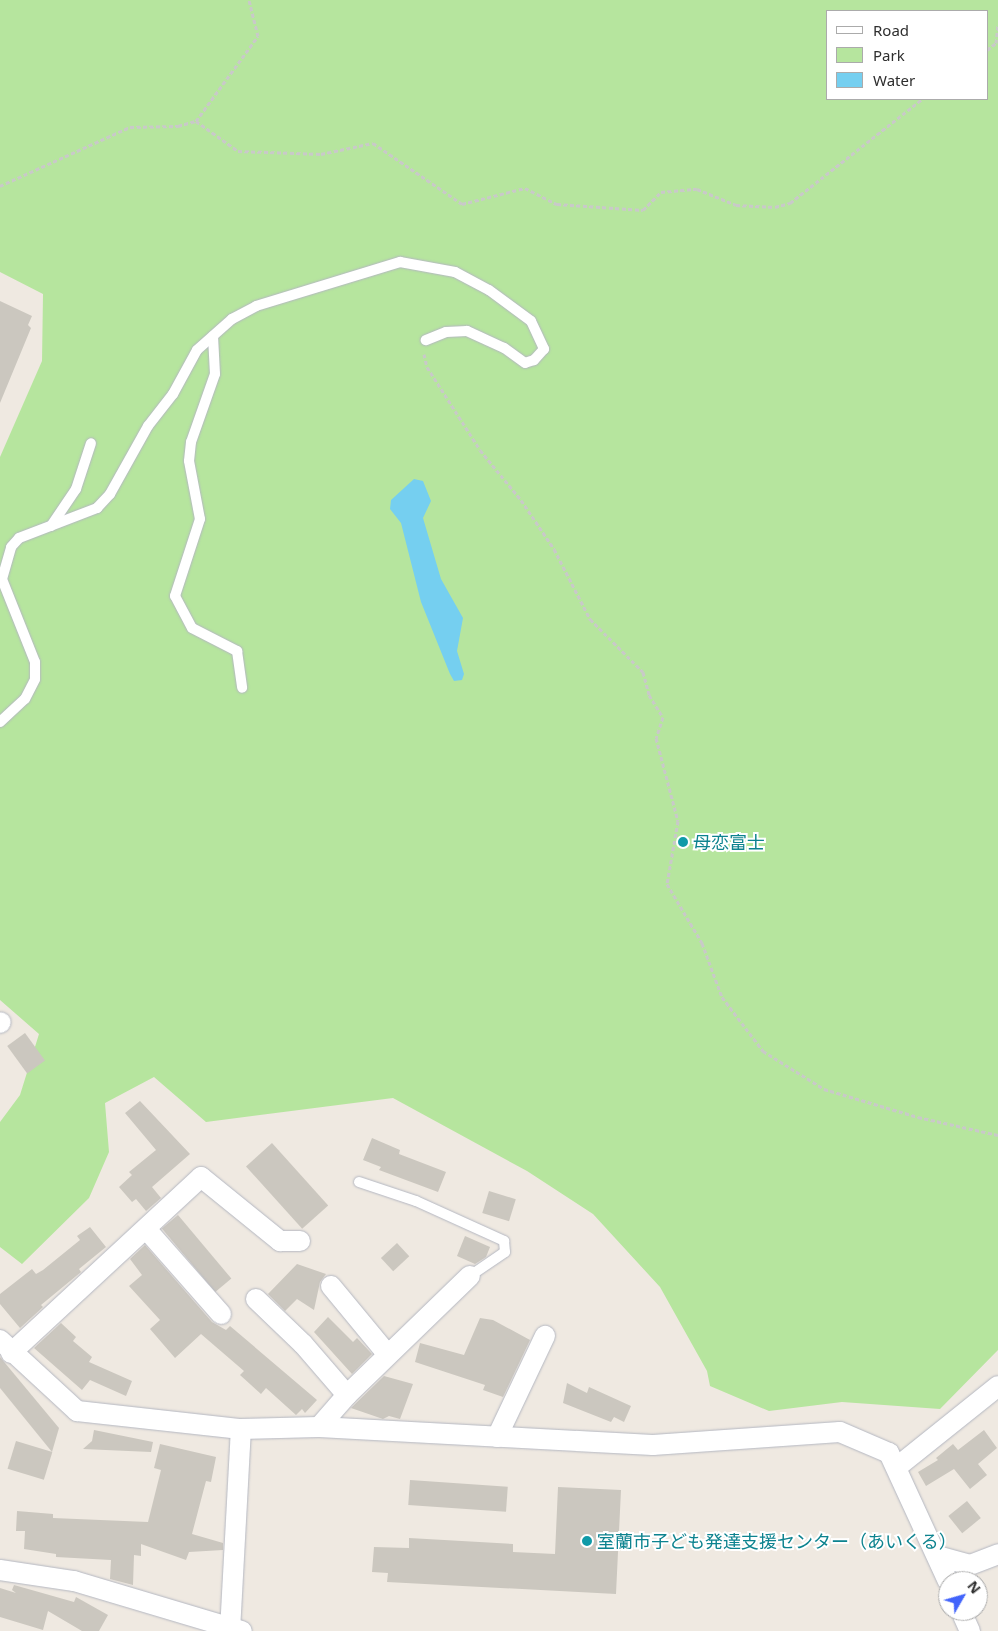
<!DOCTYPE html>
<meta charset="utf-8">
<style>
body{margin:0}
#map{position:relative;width:998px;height:1631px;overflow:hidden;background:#efe9e1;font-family:"Noto Sans","Noto Sans JP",sans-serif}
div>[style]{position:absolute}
.green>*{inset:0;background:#b6e59e}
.water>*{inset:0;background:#75cff0}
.building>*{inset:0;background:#cbc7bf;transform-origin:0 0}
.path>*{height:3px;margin-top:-1.5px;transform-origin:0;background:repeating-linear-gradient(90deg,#c9c9c9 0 4px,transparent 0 6.5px)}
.roads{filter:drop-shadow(0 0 1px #b4b7c1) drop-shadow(0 0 1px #b4b7c1)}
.lane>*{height:10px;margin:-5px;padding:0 5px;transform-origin:5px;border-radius:5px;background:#fff}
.street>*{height:20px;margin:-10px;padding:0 10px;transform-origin:10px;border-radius:10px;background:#fff}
.dots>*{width:14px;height:14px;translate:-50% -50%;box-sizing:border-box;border:2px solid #fff;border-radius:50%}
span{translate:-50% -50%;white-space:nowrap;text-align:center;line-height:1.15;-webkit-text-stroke:4px #fff;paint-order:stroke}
.culture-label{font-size:18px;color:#0d838f}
.left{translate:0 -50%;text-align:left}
.legend{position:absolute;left:826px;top:10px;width:162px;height:90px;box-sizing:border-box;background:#fff;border:1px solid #ababab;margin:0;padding:6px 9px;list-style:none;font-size:15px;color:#2e2e2e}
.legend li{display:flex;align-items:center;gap:10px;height:25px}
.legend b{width:25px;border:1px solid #ababab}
.north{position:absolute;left:938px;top:1571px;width:50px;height:50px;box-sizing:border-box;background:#fff;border:1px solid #ababab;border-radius:50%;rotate:52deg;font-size:14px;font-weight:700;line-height:20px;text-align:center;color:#2e2e2e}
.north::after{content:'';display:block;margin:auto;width:18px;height:22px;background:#4264fb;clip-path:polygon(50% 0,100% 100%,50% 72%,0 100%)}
</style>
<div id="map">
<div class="green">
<div style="clip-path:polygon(evenodd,0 0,998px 0,998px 1350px,940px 1409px,842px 1402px,769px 1411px,710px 1386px,707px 1371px,660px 1287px,593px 1214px,527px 1171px,393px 1098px,206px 1122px,154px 1077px,105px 1103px,109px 1152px,89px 1198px,22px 1264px,0 1247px,0 1122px,20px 1095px,39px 1034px,0 1000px,0 457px,42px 361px,43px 294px,0 272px,0 0,827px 11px,987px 11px,987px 99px,827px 99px,827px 11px)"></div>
</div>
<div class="water">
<div style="clip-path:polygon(414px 479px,423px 481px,431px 501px,423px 518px,441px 579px,463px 618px,457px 651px,464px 674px,462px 680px,454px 681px,450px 674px,421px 602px,401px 523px,390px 509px,391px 500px)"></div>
</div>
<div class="building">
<div style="clip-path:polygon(0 301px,32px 316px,28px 325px,31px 328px,0 403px)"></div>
<div style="left:25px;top:1033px;width:34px;height:22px;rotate:54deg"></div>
<div style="clip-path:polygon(140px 1101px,190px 1154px,152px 1187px,161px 1198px,146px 1211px,136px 1199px,132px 1202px,119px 1187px,132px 1175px,129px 1172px,156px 1150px,125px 1113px)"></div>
<div style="clip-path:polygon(372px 1138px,400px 1150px,399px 1154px,446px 1172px,438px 1192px,379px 1170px,381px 1167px,363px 1160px)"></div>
<div style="left:272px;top:1143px;width:84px;height:35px;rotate:48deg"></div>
<div style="left:489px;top:1191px;width:28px;height:23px;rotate:17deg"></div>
<div style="left:178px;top:1215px;width:83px;height:21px;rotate:50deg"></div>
<div style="clip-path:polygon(90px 1227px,106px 1247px,79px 1269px,81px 1272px,41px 1305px,43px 1307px,20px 1328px,0 1304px,0 1294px,32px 1269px,36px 1274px,43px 1270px,80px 1240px,77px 1236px)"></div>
<div style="clip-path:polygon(465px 1236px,490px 1247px,486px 1257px,475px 1264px,457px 1256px)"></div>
<div style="left:397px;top:1243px;width:18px;height:22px;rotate:47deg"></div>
<div style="clip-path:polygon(145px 1245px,212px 1322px,226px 1330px,230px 1326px,317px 1400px,305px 1413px,302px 1409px,296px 1415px,266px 1388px,261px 1394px,240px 1375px,244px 1371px,201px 1334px,175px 1358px,150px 1329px,160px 1320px,129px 1286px,142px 1275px,130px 1259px)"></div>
<div style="clip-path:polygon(297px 1264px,326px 1274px,320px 1282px,314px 1310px,297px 1299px,285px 1311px,268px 1294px)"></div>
<div style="clip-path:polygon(328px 1317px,353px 1342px,357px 1338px,372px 1354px,352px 1374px,314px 1332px)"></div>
<div style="clip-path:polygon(480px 1318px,493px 1320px,530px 1340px,503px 1397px,483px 1390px,485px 1385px,415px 1362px,420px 1343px,464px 1355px)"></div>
<div style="clip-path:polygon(61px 1323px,76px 1337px,73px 1341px,92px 1357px,89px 1362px,132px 1381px,126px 1396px,90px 1380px,82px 1390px,34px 1348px)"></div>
<div style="clip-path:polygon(0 1357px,59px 1428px,52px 1452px,0 1388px)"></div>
<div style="clip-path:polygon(384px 1376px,413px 1384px,400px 1419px,389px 1416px,383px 1419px,351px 1408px)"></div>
<div style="clip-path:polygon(567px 1383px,587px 1393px,589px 1387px,631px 1406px,624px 1422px,614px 1417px,611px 1422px,563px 1403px)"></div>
<div style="clip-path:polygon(94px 1430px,153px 1442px,151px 1452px,83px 1449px,92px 1441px)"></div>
<div style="clip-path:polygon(984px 1430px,997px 1448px,978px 1464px,987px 1475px,970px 1489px,954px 1469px,926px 1486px,918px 1472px,938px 1460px,936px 1458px,953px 1444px,958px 1450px)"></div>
<div style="left:16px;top:1441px;width:38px;height:29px;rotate:17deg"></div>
<div style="clip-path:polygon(160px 1444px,216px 1457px,211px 1482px,206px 1481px,192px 1534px,223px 1543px,223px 1550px,189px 1552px,186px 1560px,141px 1544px,141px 1556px,134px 1555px,133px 1585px,110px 1579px,111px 1560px,56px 1557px,56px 1554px,24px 1549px,25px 1531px,16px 1531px,17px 1511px,53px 1514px,53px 1518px,148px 1522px,161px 1470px,154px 1468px)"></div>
<div style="left:410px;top:1480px;width:98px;height:25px;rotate:4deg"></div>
<div style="clip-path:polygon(558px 1487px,621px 1490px,616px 1594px,387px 1582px,388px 1573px,372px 1572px,374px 1547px,409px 1548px,409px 1538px,513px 1544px,513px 1552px,555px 1554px)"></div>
<div style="left:967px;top:1501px;width:22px;height:24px;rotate:51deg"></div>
<div style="clip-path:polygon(14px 1585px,74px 1602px,76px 1597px,108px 1615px,99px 1631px,82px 1631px,48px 1611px,43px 1630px,0 1617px,0 1588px,16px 1593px,12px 1590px)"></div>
</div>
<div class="path">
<div style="left:987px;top:50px;width:11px;rotate:-38deg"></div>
<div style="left:996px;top:43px;width:19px;rotate:-84deg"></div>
<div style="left:196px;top:121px;width:52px;rotate:35.5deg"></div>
<div style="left:238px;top:151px;width:83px;rotate:2.1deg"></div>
<div style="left:321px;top:154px;width:53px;rotate:-11.9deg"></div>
<div style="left:373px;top:143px;width:108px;rotate:34.4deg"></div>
<div style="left:462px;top:204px;width:65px;rotate:-14.3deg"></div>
<div style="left:525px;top:188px;width:36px;rotate:27deg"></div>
<div style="left:557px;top:204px;width:86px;rotate:4deg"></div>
<div style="left:643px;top:210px;width:25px;rotate:-45deg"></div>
<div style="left:661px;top:192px;width:36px;rotate:-5deg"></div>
<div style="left:697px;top:189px;width:42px;rotate:22.3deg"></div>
<div style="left:736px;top:205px;width:39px;rotate:3deg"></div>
<div style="left:775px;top:207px;width:16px;rotate:-15deg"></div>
<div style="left:790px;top:203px;width:168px;rotate:-38.2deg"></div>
<div style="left:0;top:186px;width:143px;rotate:-24.4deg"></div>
<div style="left:130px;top:127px;width:48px;rotate:-1.2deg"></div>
<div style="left:178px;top:126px;width:19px;rotate:-16deg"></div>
<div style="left:196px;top:121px;width:105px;rotate:-53.9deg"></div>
<div style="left:258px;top:36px;width:37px;rotate:-104deg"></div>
<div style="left:424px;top:354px;width:13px;rotate:77deg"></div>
<div style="left:427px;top:367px;width:98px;rotate:57.4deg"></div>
<div style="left:480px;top:450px;width:65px;rotate:50.6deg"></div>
<div style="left:521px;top:500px;width:59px;rotate:56deg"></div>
<div style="left:554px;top:549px;width:79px;rotate:62.8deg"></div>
<div style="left:590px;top:619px;width:75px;rotate:45deg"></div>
<div style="left:643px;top:672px;width:24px;rotate:75deg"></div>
<div style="left:649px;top:695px;width:26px;rotate:58deg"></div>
<div style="left:663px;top:717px;width:22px;rotate:108deg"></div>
<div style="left:656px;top:738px;width:86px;rotate:75.2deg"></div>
<div style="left:678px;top:821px;width:64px;rotate:99.9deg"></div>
<div style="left:667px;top:884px;width:69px;rotate:59.3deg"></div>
<div style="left:702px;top:943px;width:58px;rotate:69.7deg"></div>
<div style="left:722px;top:997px;width:68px;rotate:52.8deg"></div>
<div style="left:763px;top:1051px;width:72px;rotate:31.9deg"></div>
<div style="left:824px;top:1089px;width:98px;rotate:16.6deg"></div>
<div style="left:918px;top:1117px;width:82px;rotate:12.7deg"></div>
</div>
<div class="roads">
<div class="lane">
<div style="left:213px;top:336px;width:38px;rotate:87deg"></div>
<div style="left:215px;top:374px;width:72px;rotate:109.4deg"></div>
<div style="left:191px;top:442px;width:19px;rotate:96deg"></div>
<div style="left:189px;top:461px;width:59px;rotate:79.3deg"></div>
<div style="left:200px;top:519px;width:81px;rotate:108deg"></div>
<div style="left:175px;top:596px;width:36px;rotate:62deg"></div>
<div style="left:192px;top:628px;width:51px;rotate:27.1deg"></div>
<div style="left:237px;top:651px;width:37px;rotate:82deg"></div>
<div style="left:51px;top:526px;width:45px;rotate:-56deg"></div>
<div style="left:76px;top:489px;width:48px;rotate:-71.9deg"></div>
<div style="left:0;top:722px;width:34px;rotate:-43deg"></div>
<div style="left:25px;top:699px;width:22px;rotate:-63deg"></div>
<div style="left:35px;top:679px;width:17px;rotate:-90deg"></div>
<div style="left:35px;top:662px;width:89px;rotate:-111.7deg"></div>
<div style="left:2px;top:579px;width:33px;rotate:-74deg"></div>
<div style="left:11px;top:547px;width:12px;rotate:-48deg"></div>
<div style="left:19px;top:538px;width:84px;rotate:-21deg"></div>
<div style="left:97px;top:508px;width:19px;rotate:-47deg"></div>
<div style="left:110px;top:494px;width:78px;rotate:-60.8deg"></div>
<div style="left:148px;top:426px;width:41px;rotate:-52deg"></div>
<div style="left:173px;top:394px;width:50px;rotate:-61.4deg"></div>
<div style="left:197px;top:350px;width:47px;rotate:-41.5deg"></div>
<div style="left:232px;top:319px;width:27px;rotate:-28deg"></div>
<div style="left:256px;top:306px;width:151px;rotate:-17deg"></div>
<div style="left:400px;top:262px;width:56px;rotate:10.3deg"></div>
<div style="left:455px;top:272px;width:38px;rotate:28deg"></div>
<div style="left:489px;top:290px;width:52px;rotate:36.4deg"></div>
<div style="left:531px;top:321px;width:31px;rotate:65deg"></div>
<div style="left:544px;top:349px;width:15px;rotate:132deg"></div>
<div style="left:534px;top:360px;width:9px;rotate:162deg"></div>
<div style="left:525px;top:363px;width:26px;rotate:-144deg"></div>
<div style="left:504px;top:348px;width:41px;rotate:-155.3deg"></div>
<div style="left:467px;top:331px;width:21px;rotate:177deg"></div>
<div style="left:446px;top:332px;width:22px;rotate:158deg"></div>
<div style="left:359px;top:1182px;width:60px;rotate:18.4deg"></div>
<div style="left:416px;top:1201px;width:97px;rotate:24.4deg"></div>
<div style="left:504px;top:1241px;width:11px;rotate:85deg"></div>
<div style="left:505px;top:1252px;width:42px;rotate:145.6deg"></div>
</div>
<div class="street">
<div style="left:0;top:1023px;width:1px;rotate:-45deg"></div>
<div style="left:147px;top:1230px;width:112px;rotate:48.6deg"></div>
<div style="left:331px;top:1286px;width:89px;rotate:50.4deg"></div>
<div style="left:256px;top:1299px;width:65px;rotate:43.8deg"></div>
<div style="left:303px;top:1344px;width:67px;rotate:49.2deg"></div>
<div style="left:0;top:1340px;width:105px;rotate:42.7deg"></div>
<div style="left:77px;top:1411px;width:165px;rotate:6.3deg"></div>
<div style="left:241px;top:1429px;width:78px;rotate:-1.5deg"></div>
<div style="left:319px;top:1427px;width:334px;rotate:3.1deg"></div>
<div style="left:653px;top:1445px;width:187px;rotate:-4deg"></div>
<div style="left:840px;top:1432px;width:53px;rotate:23.2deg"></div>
<div style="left:889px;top:1453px;width:141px;rotate:65.3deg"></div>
<div style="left:11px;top:1353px;width:259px;rotate:-42.8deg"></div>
<div style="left:201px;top:1177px;width:102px;rotate:39deg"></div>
<div style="left:280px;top:1241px;width:20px"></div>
<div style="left:319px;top:1427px;width:43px;rotate:-48.8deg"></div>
<div style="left:347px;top:1395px;width:171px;rotate:-44.1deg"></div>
<div style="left:497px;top:1437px;width:112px;rotate:-64.6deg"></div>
<div style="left:897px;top:1467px;width:129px;rotate:-38.7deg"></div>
<div style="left:937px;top:1556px;width:34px;rotate:15deg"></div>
<div style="left:970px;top:1565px;width:30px;rotate:-21deg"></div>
<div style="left:0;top:1570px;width:75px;rotate:8.5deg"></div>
<div style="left:74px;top:1581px;width:175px;rotate:16.6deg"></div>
<div style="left:961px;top:1611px;width:22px;rotate:66deg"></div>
<div style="left:230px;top:1631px;width:202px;rotate:-86.9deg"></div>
</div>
</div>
<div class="dots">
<div style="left:683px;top:842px;background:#0f9aa8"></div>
<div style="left:587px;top:1541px;background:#0f9aa8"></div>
</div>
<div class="culture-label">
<span class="left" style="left:693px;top:842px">母恋富士</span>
<span class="left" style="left:597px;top:1541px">室蘭市子ども発達支援センター（あいくる）</span>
</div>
<ul class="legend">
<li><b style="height:6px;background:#fff"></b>Road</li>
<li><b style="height:14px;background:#b6e59e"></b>Park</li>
<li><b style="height:14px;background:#75cff0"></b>Water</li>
</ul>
<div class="north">N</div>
</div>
